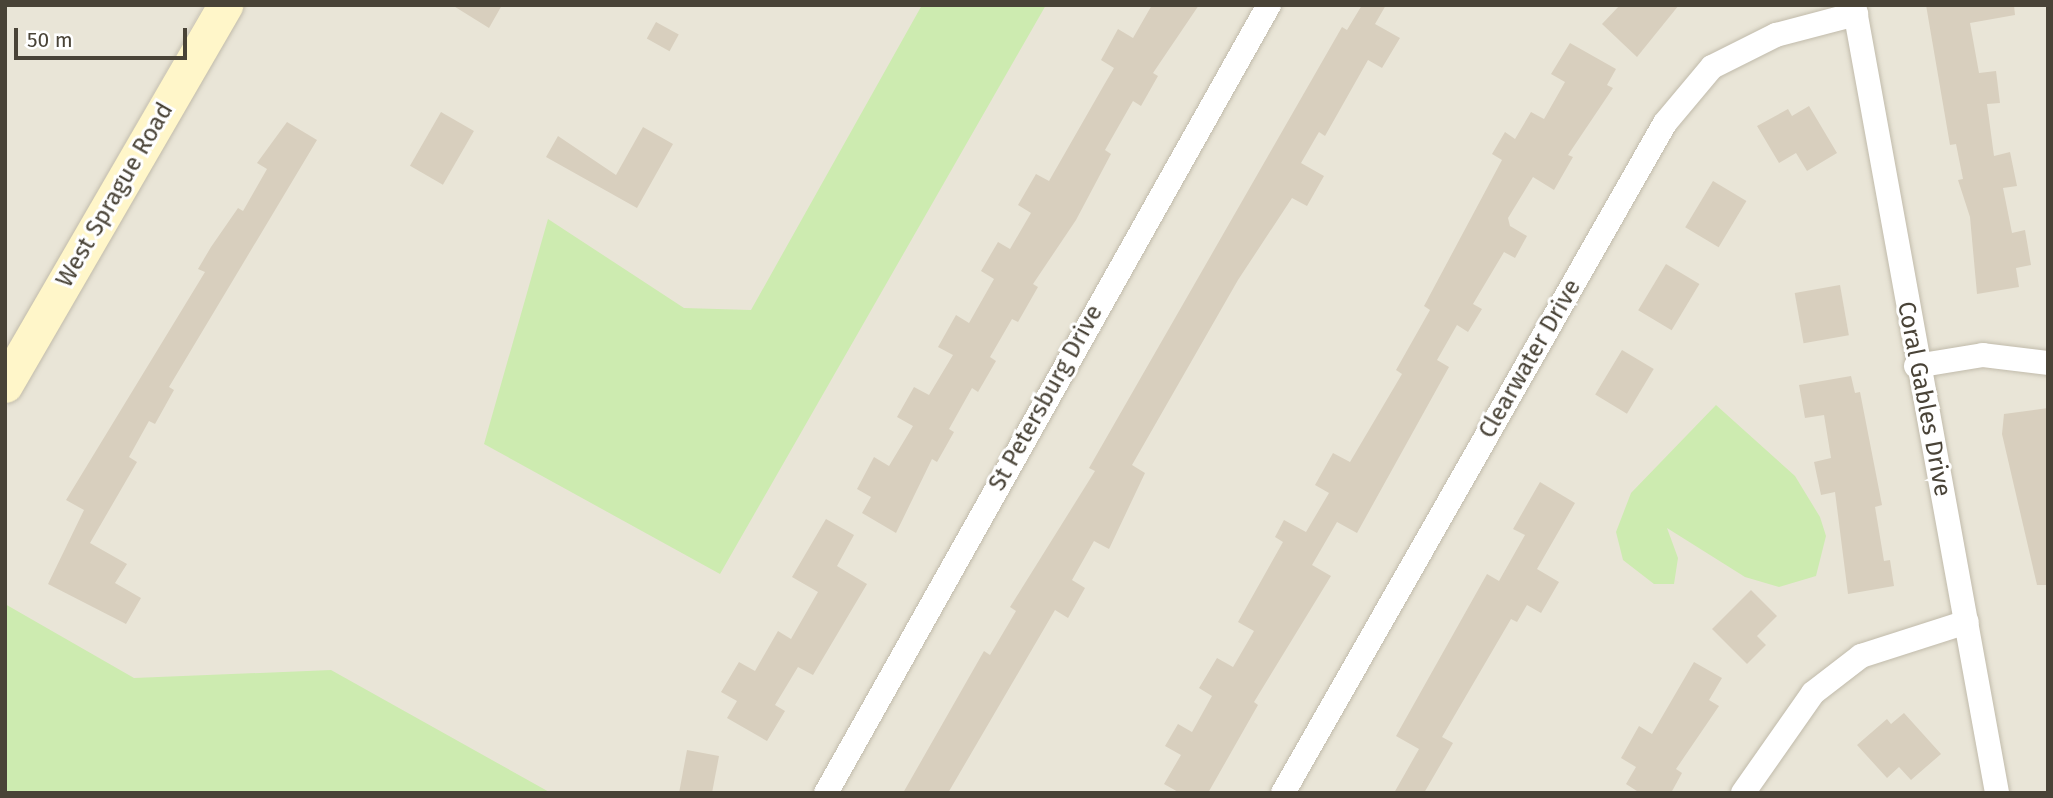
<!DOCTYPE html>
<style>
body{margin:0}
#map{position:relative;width:2053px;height:798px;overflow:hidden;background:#f5f2e9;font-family:"Fira Sans",sans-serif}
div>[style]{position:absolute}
.residential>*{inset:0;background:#e9e5d7}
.green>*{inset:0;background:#cdebb0}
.building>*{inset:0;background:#d8cfbe;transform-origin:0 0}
.roads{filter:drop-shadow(0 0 2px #c1bbab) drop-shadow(0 0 2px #c1bbab)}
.street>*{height:24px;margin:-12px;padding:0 12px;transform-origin:12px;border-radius:12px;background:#fff}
.secondary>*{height:35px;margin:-17.5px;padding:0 17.5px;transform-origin:17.5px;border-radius:17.5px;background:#fff6c9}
span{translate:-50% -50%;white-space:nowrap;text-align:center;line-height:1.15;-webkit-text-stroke:6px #fff;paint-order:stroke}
.street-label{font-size:24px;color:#494337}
.frame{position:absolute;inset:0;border:7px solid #494337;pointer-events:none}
.scale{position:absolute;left:14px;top:28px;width:173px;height:32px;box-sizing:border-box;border:4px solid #494337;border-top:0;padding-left:9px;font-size:21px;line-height:24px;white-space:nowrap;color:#494337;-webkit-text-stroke:5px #fff;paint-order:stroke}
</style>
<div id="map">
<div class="residential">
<div style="clip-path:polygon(5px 5px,204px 5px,5px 353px)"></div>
<div style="clip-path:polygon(240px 5px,2048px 5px,2048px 793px,5px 793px,5px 410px)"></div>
</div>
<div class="green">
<div style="clip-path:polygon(922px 5px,1046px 5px,720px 574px,484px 444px,548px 219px,684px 308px,751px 310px)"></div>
<div style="clip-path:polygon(1716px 405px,1795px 476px,1820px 517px,1826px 536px,1816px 576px,1779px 587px,1745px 577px,1667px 528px,1678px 558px,1674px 584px,1654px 584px,1623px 560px,1616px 532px,1631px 493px)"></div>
<div style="clip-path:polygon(5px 604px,134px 678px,331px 670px,551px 793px,5px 793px)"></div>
</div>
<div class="building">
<div style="clip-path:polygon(452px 5px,502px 5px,489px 28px)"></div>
<div style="clip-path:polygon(1152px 5px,1199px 5px,1153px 73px,1158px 76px,1141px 106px,1133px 101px,1105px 150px,1111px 154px,1076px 220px,1033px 284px,1038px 287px,1018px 322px,1012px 319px,990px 357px,996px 361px,978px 392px,972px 388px,949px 429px,954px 432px,937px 462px,932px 459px,896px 533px,862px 513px,871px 497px,857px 489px,874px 457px,889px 466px,913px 426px,897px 417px,914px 387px,929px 395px,953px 355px,938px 347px,956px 315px,969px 323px,994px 279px,981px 271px,998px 242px,1010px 249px,1031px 213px,1018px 205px,1036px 174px,1049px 181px,1104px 85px,1114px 68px,1101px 60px,1118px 29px,1133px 38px)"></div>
<div style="clip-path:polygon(1362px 5px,1386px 5px,1375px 24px,1400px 38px,1382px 68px,1368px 60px,1325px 136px,1319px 132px,1301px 163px,1324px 176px,1307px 206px,1292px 198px,1238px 280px,1132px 465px,1145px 473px,1109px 549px,1094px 541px,1072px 580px,1085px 588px,1068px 618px,1055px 610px,948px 793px,903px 793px,984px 651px,990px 655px,1016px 611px,1010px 607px,1095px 471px,1089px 468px,1342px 27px,1347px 30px)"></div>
<div style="clip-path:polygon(1620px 5px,1679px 5px,1637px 57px,1602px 24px)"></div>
<div style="clip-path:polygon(1926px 5px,2014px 5px,2015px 15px,1970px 23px,1979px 73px,1996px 71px,2000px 103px,1987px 104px,1994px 156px,2010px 152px,2017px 186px,2003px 188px,2012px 233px,2025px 230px,2031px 265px,2016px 268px,2019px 287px,1977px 294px,1970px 217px,1958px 180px,1963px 179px,1956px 144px,1950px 145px)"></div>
<div style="left:656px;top:22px;width:26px;height:19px;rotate:29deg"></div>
<div style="clip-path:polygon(1570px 43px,1616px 69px,1607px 85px,1613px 88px,1568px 155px,1573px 157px,1554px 190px,1533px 177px,1508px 218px,1510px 226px,1527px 236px,1515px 258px,1504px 252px,1473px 304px,1482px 309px,1468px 332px,1457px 325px,1437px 360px,1449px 367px,1357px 533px,1337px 522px,1312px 565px,1331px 576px,1254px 702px,1258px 705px,1208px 793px,1180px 793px,1164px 784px,1181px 755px,1165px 746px,1178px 724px,1192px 732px,1212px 696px,1199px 688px,1217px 658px,1233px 667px,1254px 631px,1238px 622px,1283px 542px,1275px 537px,1284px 520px,1306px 532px,1329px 493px,1315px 485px,1333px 453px,1350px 462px,1402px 374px,1396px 370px,1430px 310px,1424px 306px,1502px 160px,1492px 154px,1505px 132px,1515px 139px,1531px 112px,1544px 119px,1565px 82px,1551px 74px)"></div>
<div style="clip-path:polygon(1809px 106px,1837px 153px,1807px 171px,1796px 153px,1779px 163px,1757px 126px,1788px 109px,1792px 116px)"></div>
<div style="left:441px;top:112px;width:38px;height:62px;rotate:30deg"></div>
<div style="clip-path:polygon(287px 122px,317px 140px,169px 387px,174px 390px,155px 424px,149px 421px,129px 457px,137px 462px,90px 543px,127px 564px,115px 583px,141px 598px,126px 624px,48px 584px,84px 510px,66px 500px,205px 272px,198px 269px,211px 247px,238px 208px,243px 211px,267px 169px,257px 163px)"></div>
<div style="clip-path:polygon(643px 127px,673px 144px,637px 208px,546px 157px,558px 136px,616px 175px)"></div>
<div style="left:1713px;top:181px;width:39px;height:54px;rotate:31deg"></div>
<div style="left:1666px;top:264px;width:39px;height:54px;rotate:31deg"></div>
<div style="left:1840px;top:285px;width:51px;height:46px;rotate:80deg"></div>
<div style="left:1622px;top:350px;width:37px;height:52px;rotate:31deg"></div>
<div style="clip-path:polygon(1851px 376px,1855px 393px,1860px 392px,1882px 505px,1875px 507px,1884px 561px,1890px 560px,1894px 586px,1848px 594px,1835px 492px,1821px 495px,1814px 462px,1831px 458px,1824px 415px,1805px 418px,1799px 385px)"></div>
<div style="clip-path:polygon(2048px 408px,2048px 585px,2037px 585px,2002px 434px,2004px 414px)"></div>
<div style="clip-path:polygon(1540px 482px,1575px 503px,1537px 569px,1559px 582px,1541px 613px,1527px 605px,1517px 622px,1511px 619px,1442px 737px,1453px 743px,1424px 793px,1394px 793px,1419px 749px,1396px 736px,1487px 574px,1499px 581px,1525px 535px,1513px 529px)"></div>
<div style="clip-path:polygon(826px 519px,854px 535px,837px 566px,867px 584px,813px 675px,798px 667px,775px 705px,785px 711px,767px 741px,727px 718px,737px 701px,721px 692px,739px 662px,755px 671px,778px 631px,791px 639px,818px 592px,792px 577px)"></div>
<div style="clip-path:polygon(1751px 590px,1777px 616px,1757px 636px,1766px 645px,1747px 664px,1712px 629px)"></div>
<div style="clip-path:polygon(1694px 662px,1722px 678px,1709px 700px,1719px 706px,1676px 769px,1682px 773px,1671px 793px,1640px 793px,1626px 784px,1636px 767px,1621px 758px,1639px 726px,1652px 734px)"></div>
<div style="clip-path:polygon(1904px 713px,1941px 754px,1911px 780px,1899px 767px,1887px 778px,1857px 745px,1887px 719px,1891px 724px)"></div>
<div style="clip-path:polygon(687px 750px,719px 756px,712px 793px,679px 793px)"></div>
</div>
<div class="roads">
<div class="street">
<div style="left:1854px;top:5px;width:801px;rotate:79.71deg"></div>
<div style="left:1916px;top:366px;width:68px;rotate:-9.3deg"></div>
<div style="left:1983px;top:355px;width:65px;rotate:7deg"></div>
<div style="left:826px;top:793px;width:904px;rotate:-60.66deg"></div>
<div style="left:1283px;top:793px;width:771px;rotate:-60.31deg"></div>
<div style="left:1665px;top:123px;width:73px;rotate:-50deg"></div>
<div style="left:1712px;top:67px;width:72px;rotate:-26.6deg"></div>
<div style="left:1776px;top:35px;width:83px;rotate:-14.7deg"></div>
<div style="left:1743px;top:793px;width:122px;rotate:-55deg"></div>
<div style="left:1813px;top:693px;width:61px;rotate:-37.6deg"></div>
<div style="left:1861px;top:656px;width:111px;rotate:-17.8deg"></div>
</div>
<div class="secondary">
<div style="left:5px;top:385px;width:439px;rotate:-59.9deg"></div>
</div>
</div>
<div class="street-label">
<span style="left:115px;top:195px;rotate:-60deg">West Sprague Road</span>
<span style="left:1530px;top:359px;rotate:-60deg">Clearwater Drive</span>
<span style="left:1046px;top:398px;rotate:-61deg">St Petersburg Drive</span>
<span style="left:1924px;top:399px;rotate:79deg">Coral Gables Drive</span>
</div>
<div class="frame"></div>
<div class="scale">50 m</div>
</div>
